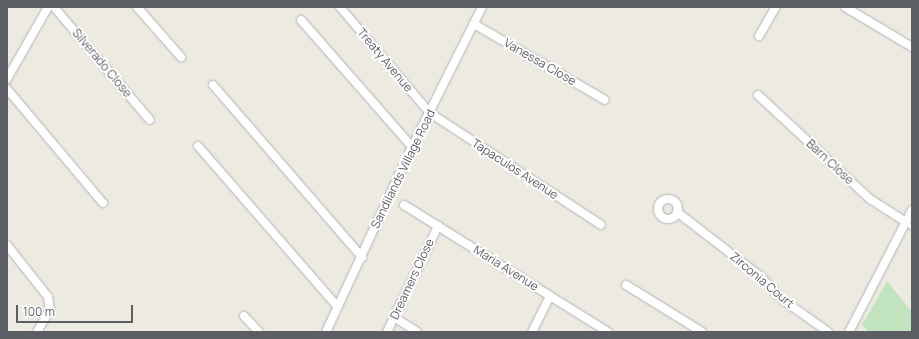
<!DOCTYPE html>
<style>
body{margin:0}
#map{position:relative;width:919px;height:339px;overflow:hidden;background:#edeae2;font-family:Manrope,sans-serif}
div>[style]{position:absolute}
.green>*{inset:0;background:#c1e4bf}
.roads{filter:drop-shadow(0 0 1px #b3b5b9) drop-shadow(0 0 1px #b3b5b9)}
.service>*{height:4px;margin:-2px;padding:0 2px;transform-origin:2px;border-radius:2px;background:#fff}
.minor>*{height:8px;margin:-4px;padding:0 4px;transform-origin:4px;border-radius:4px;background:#fff}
.minor>.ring{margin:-4px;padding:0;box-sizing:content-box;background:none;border:8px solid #fff;border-radius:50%}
span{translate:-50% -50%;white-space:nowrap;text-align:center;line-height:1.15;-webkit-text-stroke:4px #fff;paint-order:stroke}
.street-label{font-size:12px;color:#5b5f63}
.frame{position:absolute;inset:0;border:8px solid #5b5f63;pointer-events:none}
.scale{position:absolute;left:16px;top:305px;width:117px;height:18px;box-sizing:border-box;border:2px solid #5b5f63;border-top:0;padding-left:5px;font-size:12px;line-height:14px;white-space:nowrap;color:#5b5f63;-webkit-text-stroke:3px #fff;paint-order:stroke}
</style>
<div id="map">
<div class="green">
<div style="clip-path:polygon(887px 281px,912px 312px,912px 332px,869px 332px,862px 325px)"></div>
</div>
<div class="roads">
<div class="service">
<div style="left:906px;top:222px;width:8px;rotate:45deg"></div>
</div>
<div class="minor">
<div style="left:54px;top:7px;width:148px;rotate:49.7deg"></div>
<div style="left:137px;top:7px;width:67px;rotate:48.7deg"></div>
<div style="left:340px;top:7px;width:139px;rotate:49.7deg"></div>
<div style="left:430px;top:113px;width:204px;rotate:33.2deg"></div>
<div style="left:845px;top:7px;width:78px;rotate:30.8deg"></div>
<div style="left:301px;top:20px;width:169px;rotate:48.8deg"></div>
<div style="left:474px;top:24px;width:151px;rotate:30.1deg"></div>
<div style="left:759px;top:36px;width:34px;rotate:-60deg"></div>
<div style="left:7px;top:79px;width:83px;rotate:-60.3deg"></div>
<div style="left:213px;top:85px;width:228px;rotate:49.1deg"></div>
<div style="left:7px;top:89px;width:149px;rotate:49.9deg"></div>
<div style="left:758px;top:95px;width:153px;rotate:42.9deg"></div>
<div style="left:870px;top:199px;width:43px;rotate:32.6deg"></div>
<div style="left:198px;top:146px;width:213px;rotate:49deg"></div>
<div class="ring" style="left:658px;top:199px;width:12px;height:12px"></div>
<div style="left:404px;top:205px;width:240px;rotate:31.9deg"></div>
<div style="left:677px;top:212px;width:105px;rotate:37.6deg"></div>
<div style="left:760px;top:276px;width:33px;rotate:46deg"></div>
<div style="left:783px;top:300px;width:55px;rotate:35.4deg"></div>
<div style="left:7px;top:245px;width:66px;rotate:51.7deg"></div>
<div style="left:48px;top:297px;width:12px;rotate:81deg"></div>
<div style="left:50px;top:309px;width:26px;rotate:119deg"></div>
<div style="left:626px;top:285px;width:89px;rotate:31.7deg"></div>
<div style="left:244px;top:316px;width:22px;rotate:47deg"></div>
<div style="left:394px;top:317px;width:27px;rotate:33deg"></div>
<div style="left:326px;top:332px;width:204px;rotate:-65.1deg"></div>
<div style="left:412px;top:147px;width:157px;rotate:-63.4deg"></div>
<div style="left:387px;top:332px;width:118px;rotate:-64.3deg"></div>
<div style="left:532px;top:332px;width:40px;rotate:-63.4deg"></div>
<div style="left:849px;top:332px;width:137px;rotate:-62.7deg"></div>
</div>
</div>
<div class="street-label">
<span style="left:385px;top:60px;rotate:50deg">Treaty Avenue</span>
<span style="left:540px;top:62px;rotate:30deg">Vanessa Close</span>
<span style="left:102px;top:63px;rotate:50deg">Silverado Close</span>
<span style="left:830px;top:162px;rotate:43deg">Barn Close</span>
<span style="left:403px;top:169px;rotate:-64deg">Sandilands Village Road</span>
<span style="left:515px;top:169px;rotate:33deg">Tapaculos Avenue</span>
<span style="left:506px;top:268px;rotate:32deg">Maria Avenue</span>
<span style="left:412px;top:279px;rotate:-65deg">Dreamers Close</span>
<span style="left:762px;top:280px;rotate:40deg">Zirconia Court</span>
</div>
<div class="frame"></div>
<div class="scale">100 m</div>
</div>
